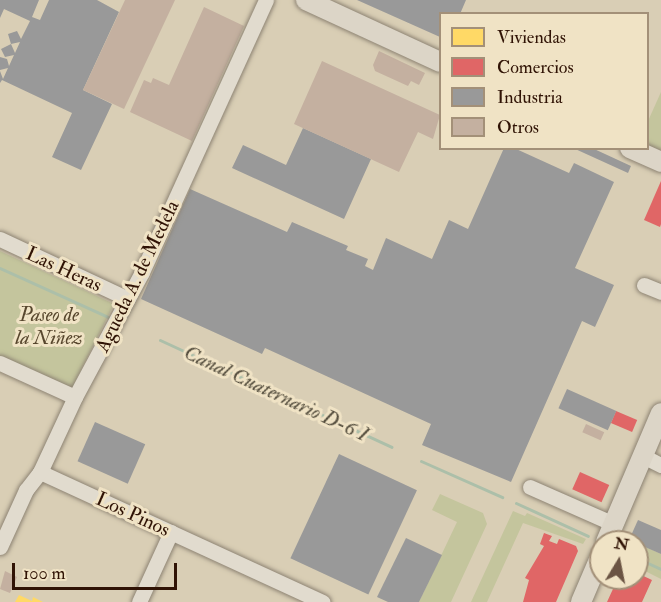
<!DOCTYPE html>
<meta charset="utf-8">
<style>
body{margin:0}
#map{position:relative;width:661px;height:602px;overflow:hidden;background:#d9ceb5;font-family:"IM FELL Double Pica",serif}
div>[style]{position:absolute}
.green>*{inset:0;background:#c4c59d}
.homes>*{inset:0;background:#ffd966}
.shops>*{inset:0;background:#e06666;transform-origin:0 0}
.industry>*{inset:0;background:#999;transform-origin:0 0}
.stream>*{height:3px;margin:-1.5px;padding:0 1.5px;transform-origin:1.5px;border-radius:1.5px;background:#acbfa9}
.building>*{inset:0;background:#c4b0a0;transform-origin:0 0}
.roads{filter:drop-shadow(0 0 2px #8d8373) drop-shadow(0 0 2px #8d8373)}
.minor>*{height:15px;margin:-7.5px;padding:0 7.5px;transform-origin:7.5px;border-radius:7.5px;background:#e1dbce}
.major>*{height:20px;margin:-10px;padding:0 10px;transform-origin:10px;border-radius:10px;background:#dcd5c7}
span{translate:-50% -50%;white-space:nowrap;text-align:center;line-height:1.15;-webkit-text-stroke:6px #f0e3c5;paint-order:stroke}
.street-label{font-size:20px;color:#301305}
.park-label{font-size:20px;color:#57462d;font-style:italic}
.water-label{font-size:21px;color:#544d3d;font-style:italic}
.legend{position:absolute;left:439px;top:12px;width:210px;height:138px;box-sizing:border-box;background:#f0e3c5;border:2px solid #a39078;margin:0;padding:8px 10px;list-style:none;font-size:18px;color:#301305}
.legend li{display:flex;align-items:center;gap:12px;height:30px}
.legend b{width:30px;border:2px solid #a39078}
.north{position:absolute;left:589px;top:530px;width:60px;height:60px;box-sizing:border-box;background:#f0e3c5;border:2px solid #a39078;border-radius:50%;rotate:10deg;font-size:16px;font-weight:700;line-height:24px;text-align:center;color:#301305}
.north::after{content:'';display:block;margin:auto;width:21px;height:27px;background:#6b5443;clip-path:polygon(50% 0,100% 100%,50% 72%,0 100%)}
.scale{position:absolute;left:12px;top:563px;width:165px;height:27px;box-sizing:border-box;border:3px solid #301305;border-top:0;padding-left:8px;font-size:18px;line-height:21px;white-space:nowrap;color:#301305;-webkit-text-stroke:4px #f0e3c5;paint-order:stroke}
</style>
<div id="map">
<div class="green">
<div style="clip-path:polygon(661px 92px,661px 154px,648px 148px,648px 121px)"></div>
<div style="clip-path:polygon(0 251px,114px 304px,72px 388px,0 357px)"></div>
<div style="clip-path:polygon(440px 494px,483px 513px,487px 524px,451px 602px,419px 602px,457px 522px,432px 510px)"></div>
<div style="clip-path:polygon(513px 511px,525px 516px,527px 513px,586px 539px,583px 544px,523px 523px,487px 602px,471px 602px)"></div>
<div style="clip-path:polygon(637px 543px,661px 554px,661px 579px,637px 567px)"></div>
</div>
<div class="homes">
<div style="clip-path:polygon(19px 595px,32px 601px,33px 597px,43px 602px,15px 602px)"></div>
</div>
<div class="shops">
<div style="clip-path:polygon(661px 181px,661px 224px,660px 227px,644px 220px)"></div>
<div style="left:616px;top:411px;width:23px;height:13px;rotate:23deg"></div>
<div style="left:580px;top:472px;width:32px;height:19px;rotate:24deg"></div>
<div style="clip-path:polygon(544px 533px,552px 536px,549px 541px,557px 544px,559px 539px,576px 546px,578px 551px,556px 602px,523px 602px,529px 580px,525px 578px,544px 546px,540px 544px)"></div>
<div style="clip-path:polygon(637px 573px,652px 580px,642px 602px,607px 602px,618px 578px,637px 578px)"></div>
</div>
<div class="industry">
<div style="clip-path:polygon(0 0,39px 0,32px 17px,40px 20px,49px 0,97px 0,119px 12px,83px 90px,112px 104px,81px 170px,52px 157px,72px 113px,2px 80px,0 83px,0 71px,3px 79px,8px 68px,0 70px,0 57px,7px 59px,9px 66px,14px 55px,5px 57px,1px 49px,11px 44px,15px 53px,20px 42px,11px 44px,8px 34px,17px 31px,21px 39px,30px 21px,4px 9px,0 18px)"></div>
<div style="clip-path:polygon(357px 0,466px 0,460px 14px,440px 14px,440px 37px)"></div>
<div style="clip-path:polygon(303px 128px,371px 159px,344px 219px,232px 168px,243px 145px,286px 165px)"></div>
<div style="clip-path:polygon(504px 148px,514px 148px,569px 173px,574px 163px,614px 182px,575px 268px,614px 285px,595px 327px,582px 321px,511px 482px,422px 445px,431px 424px,265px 348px,262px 354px,141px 299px,190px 189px,287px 232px,292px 222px,348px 246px,346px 250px,368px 259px,365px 266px,373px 270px,386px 238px,432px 259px,449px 220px,468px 229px)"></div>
<div style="clip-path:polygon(573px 148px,592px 148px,631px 166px,628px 173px)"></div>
<div style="left:567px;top:389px;width:54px;height:21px;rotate:24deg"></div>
<div style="left:95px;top:422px;width:55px;height:43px;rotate:24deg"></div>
<div style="left:339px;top:454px;width:86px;height:115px;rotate:25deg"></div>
<div style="clip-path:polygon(638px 520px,661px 530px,661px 554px,629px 540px)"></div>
<div style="clip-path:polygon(406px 538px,442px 555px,419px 602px,388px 602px,377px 597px)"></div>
</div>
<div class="stream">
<div style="left:0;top:268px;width:119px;rotate:24.4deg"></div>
<div style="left:160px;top:340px;width:255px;rotate:24.8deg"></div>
<div style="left:421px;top:461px;width:89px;rotate:24deg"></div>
<div style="left:516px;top:503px;width:79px;rotate:24.6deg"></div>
<div style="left:637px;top:558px;width:26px;rotate:25deg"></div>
</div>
<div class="building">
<div style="clip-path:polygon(125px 0,175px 0,124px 109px,83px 90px)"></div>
<div style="clip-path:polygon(204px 7px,244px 26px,192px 141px,130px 112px,144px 80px,151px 83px,153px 78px,169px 85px)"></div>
<div style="clip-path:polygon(379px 51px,425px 73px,419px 85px,411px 81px,408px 86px,375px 71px,373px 65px)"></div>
<div style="clip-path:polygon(322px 61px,440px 115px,433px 139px,418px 132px,399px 172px,294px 124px)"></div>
<div style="left:586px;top:424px;width:20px;height:9px;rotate:24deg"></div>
<div style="clip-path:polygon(5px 571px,17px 577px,10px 593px,0 589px)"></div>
</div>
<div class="roads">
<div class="minor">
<div style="left:0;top:239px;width:141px;rotate:25.1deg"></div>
<div style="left:644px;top:285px;width:18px;rotate:22deg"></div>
<div style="left:0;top:363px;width:82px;rotate:24.4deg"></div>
<div style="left:643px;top:456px;width:20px;rotate:27deg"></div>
<div style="left:40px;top:472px;width:311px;rotate:24.7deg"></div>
<div style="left:530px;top:487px;width:92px;rotate:23.8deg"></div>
<div style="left:0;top:547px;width:63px;rotate:-65.5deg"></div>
<div style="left:26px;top:490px;width:23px;rotate:-52deg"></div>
<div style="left:40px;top:472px;width:83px;rotate:-65deg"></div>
<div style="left:75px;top:397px;width:142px;rotate:-61.8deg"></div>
<div style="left:142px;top:272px;width:299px;rotate:-65.5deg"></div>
<div style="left:139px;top:602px;width:77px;rotate:-65.4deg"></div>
</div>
<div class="major">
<div style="left:306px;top:0;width:148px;rotate:24.8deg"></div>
<div style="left:630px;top:148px;width:34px;rotate:24deg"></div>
<div style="left:606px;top:542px;width:140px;rotate:-66.9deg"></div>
<div style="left:581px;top:602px;width:51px;rotate:-66.9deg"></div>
</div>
</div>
<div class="street-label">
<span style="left:64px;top:269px;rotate:25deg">Las Heras</span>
<span style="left:137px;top:276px;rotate:-64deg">Agueda A. de Medela</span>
<span style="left:133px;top:514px;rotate:25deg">Los Pinos</span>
</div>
<div class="park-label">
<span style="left:49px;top:326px">Paseo de<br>la Niñez</span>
</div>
<div class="water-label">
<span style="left:276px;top:394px;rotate:25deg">Canal Cuaternario D-6 I</span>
</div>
<ul class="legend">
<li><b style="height:16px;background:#ffd966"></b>Viviendas</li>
<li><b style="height:16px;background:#e06666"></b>Comercios</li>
<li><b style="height:16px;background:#999"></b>Industria</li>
<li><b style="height:16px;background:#c4b0a0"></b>Otros</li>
</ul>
<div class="north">N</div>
<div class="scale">100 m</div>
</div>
